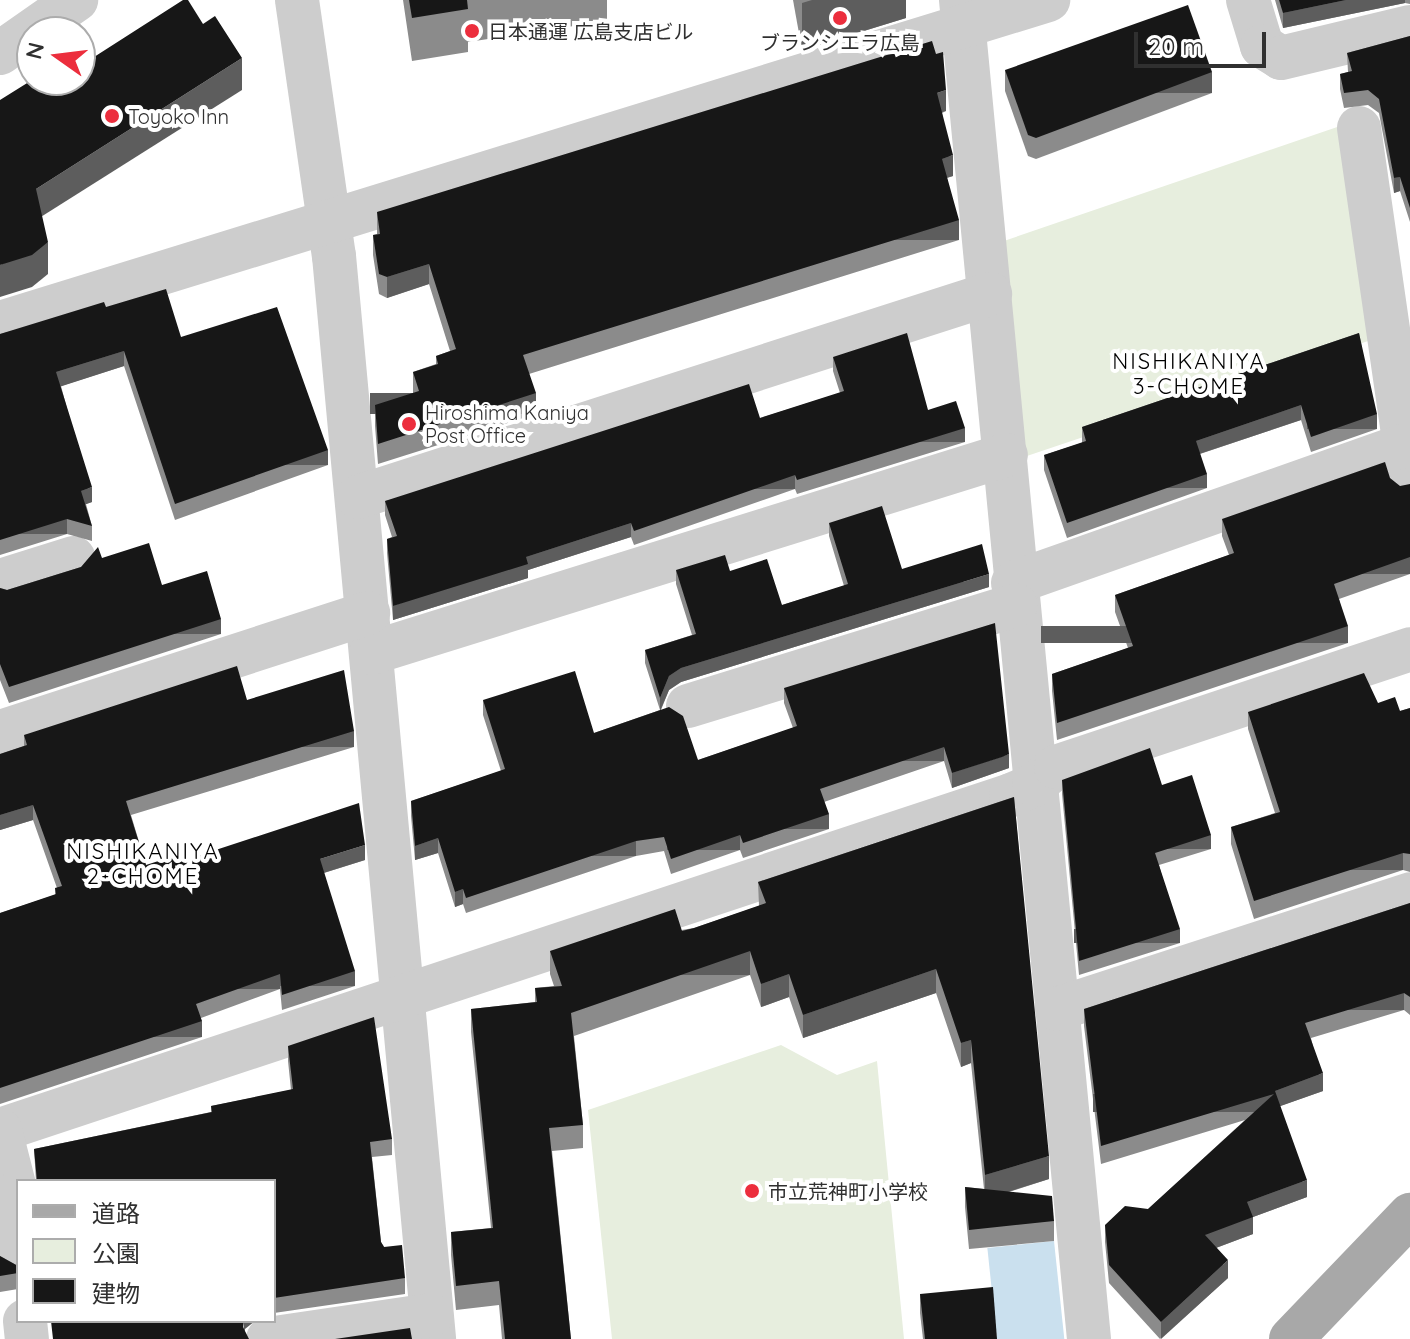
<!DOCTYPE html>
<meta charset="utf-8">
<style>
body{margin:0}
#map{position:relative;width:1410px;height:1339px;overflow:hidden;background:#fff;font-family:Quicksand,"Noto Sans JP",sans-serif}
div>[style]{position:absolute}
.green>*{inset:0;background:#e7eede}
.water>*{inset:0;background:#cae0ee;transform-origin:0 0}
.minor>*{height:44px;margin:-22px;padding:0 22px;transform-origin:22px;border-radius:22px;background:#cdcdcd}
.major>*{height:44px;margin:-22px;padding:0 22px;transform-origin:22px;border-radius:22px;background:#a8a8a8}
.wall>*{inset:0;background:#8b8b8b}
.shaded-wall>*{inset:0;background:#5d5d5d;transform-origin:0 0}
.building>*{inset:0;background:#171717}
.dots>*{width:22px;height:22px;translate:-50% -50%;box-sizing:border-box;border:4px solid #fff;border-radius:50%}
span{translate:-50% -50%;white-space:nowrap;text-align:center;line-height:1.15;-webkit-text-stroke:8px #fff;paint-order:stroke}
.poi-label{font-size:20px;color:#303030}
.left{translate:0 -50%;text-align:left}
.neighbourhood-label{font-size:22px;color:#000;letter-spacing:2px}
.legend{position:absolute;left:16px;top:1179px;width:260px;height:144px;box-sizing:border-box;background:#fff;border:2px solid #acacac;margin:0;padding:10px 14px;list-style:none;font-size:24px;color:#303030}
.legend li{display:flex;align-items:center;gap:16px;height:40px}
.legend b{width:40px;border:2px solid #acacac}
.north{position:absolute;left:16px;top:16px;width:80px;height:80px;box-sizing:border-box;background:#fff;border:2px solid #acacac;border-radius:50%;rotate:284deg;font-size:22px;font-weight:700;line-height:32px;text-align:center;color:#303030}
.north::after{content:'';display:block;margin:auto;width:28px;height:36px;background:#ec2e3d;clip-path:polygon(50% 0,100% 100%,50% 72%,0 100%)}
.scale{position:absolute;left:1134px;top:32px;width:132px;height:36px;box-sizing:border-box;border:4px solid #303030;border-top:0;padding-left:10px;font-size:24px;line-height:28px;white-space:nowrap;color:#303030;-webkit-text-stroke:6px #fff;paint-order:stroke}
</style>
<div id="map">
<div class="green">
<div style="clip-path:polygon(1346px 124px,1377px 338px,1018px 459px,998px 243px)"></div>
<div style="clip-path:polygon(781px 1045px,837px 1075px,877px 1061px,904px 1339px,612px 1339px,588px 1110px)"></div>
</div>
<div class="water">
<div style="left:1054px;top:1241px;width:99px;height:67px;rotate:84deg"></div>
</div>
<div class="minor">
<div style="left:297px;top:0;width:259px;rotate:81.8deg"></div>
<div style="left:334px;top:256px;width:1088px;rotate:84.72deg"></div>
<div style="left:961px;top:0;width:1345px;rotate:84.54deg"></div>
<div style="left:1248px;top:0;width:48px;rotate:73.1deg"></div>
<div style="left:1262px;top:46px;width:22px;rotate:32deg"></div>
<div style="left:1281px;top:58px;width:133px;rotate:-13.5deg"></div>
<div style="left:0;top:53px;width:93px;rotate:-34.9deg"></div>
<div style="left:1359px;top:128px;width:356px;rotate:81.8deg"></div>
<div style="left:0;top:323px;width:1097px;rotate:-17.13deg"></div>
<div style="left:358px;top:497px;width:664px;rotate:-17.81deg"></div>
<div style="left:0;top:581px;width:77px;rotate:-17.3deg"></div>
<div style="left:1013px;top:583px;width:413px;rotate:-19.4deg"></div>
<div style="left:371px;top:653px;width:665px;rotate:-17.32deg"></div>
<div style="left:688px;top:706px;width:343px;rotate:-17.1deg"></div>
<div style="left:0;top:732px;width:387px;rotate:-17.9deg"></div>
<div style="left:1057px;top:1009px;width:371px;rotate:-18deg"></div>
<div style="left:0;top:1130px;width:1065px;rotate:-18.33deg"></div>
<div style="left:1011px;top:795px;width:25px;rotate:-23deg"></div>
<div style="left:1034px;top:785px;width:28px;rotate:-39deg"></div>
<div style="left:1056px;top:767px;width:373px;rotate:-18.4deg"></div>
<div style="left:0;top:1130px;width:65px;rotate:75.7deg"></div>
<div style="left:16px;top:1193px;width:64px;rotate:88.2deg"></div>
<div style="left:25px;top:1321px;width:18px;rotate:84deg"></div>
<div style="left:268px;top:1339px;width:165px;rotate:-8.4deg"></div>
</div>
<div class="major">
<div style="left:1291px;top:1339px;width:172px;rotate:-46.2deg"></div>
</div>
<div class="wall">
<div style="clip-path:polygon(403px 0,607px 0,607px 21px,468px 42px,468px 52px,412px 61px)"></div>
<div style="clip-path:polygon(793px 0,906px 0,906px 18px,802px 50px)"></div>
<div style="clip-path:polygon(1275px 0,1410px 0,1410px 4px,1405px 3px,1283px 28px)"></div>
<div style="clip-path:polygon(1410px 36px,1410px 222px,1400px 191px,1394px 193px,1379px 113px,1368px 105px,1344px 108px,1340px 89px,1340px 74px,1348px 72px,1347px 53px)"></div>
<div style="clip-path:polygon(1005px 70px,1212px 93px,1036px 159px,1028px 156px,1005px 91px)"></div>
<div style="clip-path:polygon(946px 111px,942px 113px,953px 176px,947px 178px,959px 240px,529px 374px,536px 414px,378px 464px,375px 426px,375px 405px,413px 393px,413px 372px,436px 364px,436px 356px,450px 351px,429px 284px,387px 298px,379px 294px,373px 255px,373px 235px,377px 234px,377px 212px)"></div>
<div style="clip-path:polygon(106px 307px,181px 337px,328px 465px,175px 520px,124px 366px,61px 386px,92px 502px,86px 504px,92px 526px,92px 541px,67px 534px,0 555px,0 334px)"></div>
<div style="clip-path:polygon(1359px 333px,1377px 429px,1311px 452px,1301px 420px,1200px 454px,1207px 488px,1067px 538px,1044px 470px,1044px 455px,1082px 443px,1082px 427px)"></div>
<div style="clip-path:polygon(833px 357px,928px 410px,965px 442px,797px 494px,795px 489px,634px 545px,631px 537px,528px 570px,528px 578px,393px 620px,387px 553px,387px 539px,392px 537px,385px 515px,385px 501px,760px 418px,840px 393px,833px 371px)"></div>
<div style="clip-path:polygon(1222px 519px,1410px 574px,1339px 599px,1348px 643px,1057px 740px,1052px 691px,1052px 674px,1128px 648px,1115px 612px,1115px 595px,1229px 555px,1222px 536px)"></div>
<div style="clip-path:polygon(829px 523px,902px 569px,989px 587px,681px 682px,669px 690px,661px 710px,698px 760px,793px 728px,784px 703px,784px 688px,1009px 768px,952px 788px,944px 761px,824px 802px,829px 829px,743px 858px,740px 850px,671px 874px,664px 851px,636px 856px,466px 913px,463px 904px,455px 907px,438px 853px,415px 860px,411px 816px,411px 801px,501px 771px,483px 715px,483px 700px,594px 733px,660px 710px,645px 663px,645px 650px,692px 635px,676px 584px,676px 570px,730px 571px,782px 605px,844px 586px,829px 536px)"></div>
<div style="clip-path:polygon(102px 558px,162px 585px,221px 634px,9px 703px,0 680px,0 588px,7px 590px,81px 567px)"></div>
<div style="clip-path:polygon(247px 700px,354px 747px,131px 815px,146px 865px,176px 863px,365px 860px,324px 873px,355px 986px,282px 1010px,280px 989px,201px 1018px,202px 1037px,0 1104px,0 913px,55px 895px,55px 888px,57px 888px,33px 820px,0 830px,0 754px,24px 746px,24px 735px)"></div>
<div style="clip-path:polygon(1378px 703px,1400px 711px,1410px 708px,1410px 872px,1403px 870px,1254px 919px,1231px 844px,1231px 827px,1275px 813px,1248px 729px,1248px 712px)"></div>
<div style="clip-path:polygon(1062px 780px,1162px 785px,1211px 849px,1159px 865px,1180px 943px,1079px 975px,1062px 794px)"></div>
<div style="clip-path:polygon(1014px 797px,1049px 1179px,1009px 1192px,1054px 1221px,1054px 1241px,969px 1249px,965px 1207px,965px 1187px,984px 1189px,971px 1063px,961px 1067px,936px 993px,803px 1038px,789px 997px,761px 1007px,750px 975px,574px 1036px,583px 1125px,583px 1148px,552px 1151px,571px 1339px,502px 1339px,499px 1305px,456px 1310px,451px 1255px,451px 1232px,491px 1228px,471px 1032px,471px 1009px,535px 1002px,535px 988px,554px 986px,550px 974px,550px 951px,694px 928px,759px 906px,758px 882px)"></div>
<div style="clip-path:polygon(1410px 903px,1410px 1015px,1404px 1010px,1311px 1038px,1323px 1091px,1280px 1106px,1307px 1197px,1253px 1217px,1253px 1234px,1216px 1248px,1228px 1278px,1160px 1339px,1109px 1283px,1105px 1242px,1105px 1225px,1148px 1209px,1245px 1120px,1101px 1164px,1084px 1026px,1084px 1009px)"></div>
<div style="clip-path:polygon(288px 1046px,392px 1139px,392px 1155px,372px 1157px,381px 1242px,405px 1278px,405px 1294px,274px 1313px,274px 1181px,36px 1181px,34px 1149px,211px 1112px,211px 1106px,291px 1090px,288px 1061px)"></div>
<div style="clip-path:polygon(0 1256px,18px 1266px,18px 1289px,0 1292px)"></div>
<div style="clip-path:polygon(920px 1294px,997px 1339px,923px 1339px,920px 1313px)"></div>
</div>
<div class="shaded-wall">
<div style="clip-path:polygon(812px 0,906px 0,906px 18px,802px 50px,802px 3px)"></div>
<div style="clip-path:polygon(1346px 0,1405px 0,1405px 3px,1283px 28px,1283px 13px)"></div>
<div style="clip-path:polygon(242px 58px,242px 90px,36px 220px,36px 189px)"></div>
<div style="left:1212px;top:72px;width:21px;height:188px;rotate:90deg"></div>
<div style="clip-path:polygon(946px 90px,946px 111px,937px 114px,937px 93px)"></div>
<div style="clip-path:polygon(953px 155px,953px 176px,942px 179px,942px 159px)"></div>
<div style="clip-path:polygon(1400px 177px,1400px 191px,1394px 193px,1394px 178px)"></div>
<div style="left:959px;top:220px;width:20px;height:456px;rotate:90deg"></div>
<div style="clip-path:polygon(48px 242px,48px 274px,32px 287px,0 297px,0 265px)"></div>
<div style="clip-path:polygon(429px 264px,429px 284px,387px 298px,387px 277px)"></div>
<div style="clip-path:polygon(124px 351px,124px 366px,56px 388px,56px 372px)"></div>
<div style="left:536px;top:393px;width:21px;height:166px;rotate:90deg"></div>
<div style="clip-path:polygon(1301px 405px,1301px 420px,1196px 455px,1196px 441px)"></div>
<div style="left:1377px;top:414px;width:15px;height:70px;rotate:90deg"></div>
<div style="left:965px;top:428px;width:14px;height:176px;rotate:90deg"></div>
<div style="left:328px;top:450px;width:15px;height:162px;rotate:90deg"></div>
<div style="left:1207px;top:474px;width:14px;height:148px;rotate:90deg"></div>
<div style="left:795px;top:475px;width:14px;height:170px;rotate:90deg"></div>
<div style="clip-path:polygon(92px 487px,92px 502px,81px 506px,81px 491px)"></div>
<div style="left:67px;top:519px;width:15px;height:70px;rotate:90deg"></div>
<div style="clip-path:polygon(631px 523px,631px 537px,528px 570px,528px 578px,393px 620px,393px 606px,526px 557px)"></div>
<div style="left:1410px;top:557px;width:17px;height:81px;rotate:90deg"></div>
<div style="clip-path:polygon(989px 574px,989px 587px,681px 682px,669px 690px,660px 711px,660px 698px,669px 676px,681px 668px)"></div>
<div style="left:221px;top:619px;width:15px;height:223px;rotate:90deg"></div>
<div style="left:1348px;top:626px;width:17px;height:307px;rotate:90deg"></div>
<div style="left:354px;top:731px;width:16px;height:239px;rotate:90deg"></div>
<div style="left:944px;top:747px;width:14px;height:131px;rotate:90deg"></div>
<div style="clip-path:polygon(1009px 754px,1009px 768px,952px 788px,952px 773px)"></div>
<div style="clip-path:polygon(33px 805px,33px 820px,0 830px,0 815px)"></div>
<div style="left:829px;top:814px;width:15px;height:91px;rotate:90deg"></div>
<div style="left:740px;top:835px;width:15px;height:73px;rotate:90deg"></div>
<div style="left:1211px;top:835px;width:14px;height:59px;rotate:90deg"></div>
<div style="clip-path:polygon(438px 838px,438px 853px,415px 860px,415px 846px)"></div>
<div style="left:636px;top:841px;width:15px;height:179px;rotate:90deg"></div>
<div style="clip-path:polygon(365px 845px,365px 860px,320px 874px,320px 859px)"></div>
<div style="left:1403px;top:853px;width:17px;height:157px;rotate:90deg"></div>
<div style="clip-path:polygon(463px 889px,463px 904px,455px 907px,455px 892px)"></div>
<div style="left:1180px;top:929px;width:14px;height:106px;rotate:90deg"></div>
<div style="left:750px;top:951px;width:24px;height:189px;rotate:90deg"></div>
<div style="clip-path:polygon(936px 969px,936px 993px,803px 1038px,803px 1015px)"></div>
<div style="left:355px;top:971px;width:15px;height:77px;rotate:90deg"></div>
<div style="left:280px;top:974px;width:15px;height:89px;rotate:90deg"></div>
<div style="clip-path:polygon(789px 974px,789px 997px,761px 1007px,761px 984px)"></div>
<div style="left:1404px;top:993px;width:17px;height:103px;rotate:90deg"></div>
<div style="left:202px;top:1021px;width:16px;height:213px;rotate:90deg"></div>
<div style="clip-path:polygon(971px 1040px,971px 1063px,961px 1067px,961px 1043px)"></div>
<div style="clip-path:polygon(1323px 1073px,1323px 1091px,1275px 1108px,1275px 1091px)"></div>
<div style="left:1274px;top:1094px;width:18px;height:181px;rotate:90deg"></div>
<div style="clip-path:polygon(1049px 1156px,1049px 1179px,985px 1199px,985px 1175px)"></div>
<div style="clip-path:polygon(1307px 1180px,1307px 1197px,1253px 1217px,1253px 1234px,1205px 1252px,1205px 1235px,1247px 1202px)"></div>
<div style="clip-path:polygon(1228px 1260px,1228px 1278px,1161px 1339px,1161px 1322px)"></div>
<div style="clip-path:polygon(244px 1321px,255px 1321px,245px 1329px,243px 1339px)"></div>
</div>
<div class="building">
<div style="clip-path:polygon(183px 0,188px 0,203px 24px,215px 16px,242px 58px,36px 189px,48px 242px,32px 255px,0 265px,0 100px,32px 80px,80px 80px,80px 66px)"></div>
<div style="clip-path:polygon(409px 0,467px 0,468px 9px,412px 18px)"></div>
<div style="clip-path:polygon(1279px 0,1346px 0,1283px 13px)"></div>
<div style="clip-path:polygon(1188px 5px,1212px 72px,1036px 138px,1028px 135px,1005px 70px)"></div>
<div style="clip-path:polygon(1410px 36px,1410px 208px,1400px 177px,1394px 178px,1379px 99px,1368px 90px,1344px 93px,1340px 74px,1352px 71px,1347px 53px)"></div>
<div style="clip-path:polygon(932px 41px,936px 54px,943px 52px,946px 90px,937px 93px,953px 155px,942px 159px,959px 220px,523px 355px,536px 393px,378px 444px,375px 405px,419px 391px,413px 372px,438px 364px,436px 356px,456px 349px,429px 264px,387px 277px,379px 274px,373px 235px,380px 234px,377px 212px)"></div>
<div style="clip-path:polygon(166px 289px,181px 337px,277px 307px,328px 450px,175px 504px,124px 351px,56px 372px,92px 487px,81px 491px,92px 526px,67px 519px,0 540px,0 334px,104px 302px,106px 307px)"></div>
<div style="clip-path:polygon(907px 333px,928px 410px,956px 401px,965px 428px,797px 480px,795px 475px,634px 531px,631px 523px,526px 557px,528px 564px,393px 606px,387px 539px,397px 536px,385px 501px,749px 384px,760px 418px,844px 391px,833px 357px)"></div>
<div style="clip-path:polygon(1359px 333px,1377px 414px,1311px 437px,1301px 405px,1196px 441px,1207px 474px,1067px 523px,1044px 455px,1086px 441px,1082px 427px)"></div>
<div style="clip-path:polygon(1385px 462px,1390px 478px,1400px 486px,1410px 484px,1410px 557px,1334px 584px,1348px 626px,1057px 723px,1052px 674px,1133px 646px,1115px 595px,1234px 553px,1222px 519px)"></div>
<div style="clip-path:polygon(882px 506px,902px 569px,982px 544px,989px 574px,681px 668px,669px 676px,660px 698px,645px 650px,696px 634px,676px 570px,725px 555px,730px 571px,767px 559px,782px 605px,848px 584px,829px 523px)"></div>
<div style="clip-path:polygon(149px 543px,162px 585px,207px 571px,221px 619px,9px 687px,0 664px,0 588px,7px 590px,81px 567px,98px 547px,102px 558px)"></div>
<div style="clip-path:polygon(995px 623px,1009px 754px,1002px 757px,952px 773px,944px 747px,820px 789px,829px 814px,743px 843px,740px 835px,671px 859px,664px 837px,636px 841px,466px 898px,463px 889px,455px 892px,438px 838px,415px 846px,411px 801px,505px 769px,483px 700px,575px 671px,594px 733px,669px 707px,683px 716px,698px 760px,797px 726px,784px 688px)"></div>
<div style="clip-path:polygon(237px 666px,247px 700px,344px 670px,354px 731px,126px 801px,146px 865px,174px 856px,176px 863px,359px 803px,365px 845px,320px 859px,355px 971px,282px 995px,280px 974px,196px 1004px,202px 1021px,0 1088px,0 913px,56px 894px,55px 888px,62px 886px,33px 805px,0 815px,0 754px,27px 745px,24px 735px)"></div>
<div style="clip-path:polygon(1364px 673px,1378px 703px,1395px 697px,1400px 711px,1410px 708px,1410px 854px,1403px 853px,1254px 901px,1231px 827px,1280px 812px,1248px 712px)"></div>
<div style="clip-path:polygon(1150px 748px,1162px 785px,1192px 775px,1211px 835px,1155px 853px,1180px 929px,1079px 961px,1062px 780px)"></div>
<div style="clip-path:polygon(1014px 797px,1049px 1156px,985px 1175px,971px 1040px,961px 1043px,936px 969px,803px 1015px,789px 974px,761px 984px,750px 951px,571px 1013px,583px 1125px,549px 1128px,571px 1339px,505px 1339px,499px 1281px,456px 1286px,451px 1232px,493px 1228px,471px 1009px,537px 1002px,535px 988px,562px 986px,550px 951px,675px 909px,682px 931px,694px 928px,766px 903px,758px 882px)"></div>
<div style="clip-path:polygon(1410px 903px,1410px 997px,1404px 993px,1305px 1023px,1323px 1073px,1275px 1091px,1307px 1180px,1247px 1202px,1253px 1217px,1205px 1235px,1228px 1260px,1161px 1322px,1109px 1265px,1105px 1225px,1125px 1206px,1148px 1209px,1274px 1094px,1101px 1146px,1084px 1009px)"></div>
<div style="clip-path:polygon(374px 1017px,392px 1139px,370px 1142px,381px 1242px,384px 1247px,402px 1245px,405px 1278px,274px 1298px,274px 1181px,37px 1181px,34px 1149px,212px 1112px,211px 1106px,293px 1089px,288px 1046px)"></div>
<div style="clip-path:polygon(965px 1187px,1052px 1196px,1054px 1221px,969px 1230px)"></div>
<div style="clip-path:polygon(0 1256px,18px 1266px,18px 1273px,0 1276px)"></div>
<div style="clip-path:polygon(993px 1287px,997px 1339px,925px 1339px,920px 1294px)"></div>
<div style="clip-path:polygon(51px 1321px,244px 1321px,243px 1327px,249px 1339px,53px 1339px)"></div>
<div style="clip-path:polygon(410px 1328px,412px 1339px,335px 1339px)"></div>
</div>
<div class="dots">
<div style="left:840px;top:18px;background:#ec2e3d"></div>
<div style="left:472px;top:31px;background:#ec2e3d"></div>
<div style="left:112px;top:116px;background:#ec2e3d"></div>
<div style="left:409px;top:424px;background:#ec2e3d"></div>
<div style="left:752px;top:1191px;background:#ec2e3d"></div>
</div>
<div class="poi-label">
<span class="left" style="left:488px;top:31px">日本通運 広島支店ビル</span>
<span style="left:840px;top:42px">ブランシエラ広島</span>
<span class="left" style="left:128px;top:116px">Toyoko Inn</span>
<span class="left" style="left:425px;top:424px">Hiroshima Kaniya<br>Post Office</span>
<span class="left" style="left:768px;top:1191px">市立荒神町小学校</span>
</div>
<div class="neighbourhood-label">
<span style="left:1189px;top:374px">NISHIKANIYA<br>3-CHOME</span>
<span style="left:143px;top:864px">NISHIKANIYA<br>2-CHOME</span>
</div>
<ul class="legend">
<li><b style="height:10px;background:#a8a8a8"></b>道路</li>
<li><b style="height:22px;background:#e7eede"></b>公園</li>
<li><b style="height:22px;background:#171717"></b>建物</li>
</ul>
<div class="north">N</div>
<div class="scale">20 m</div>
</div>
